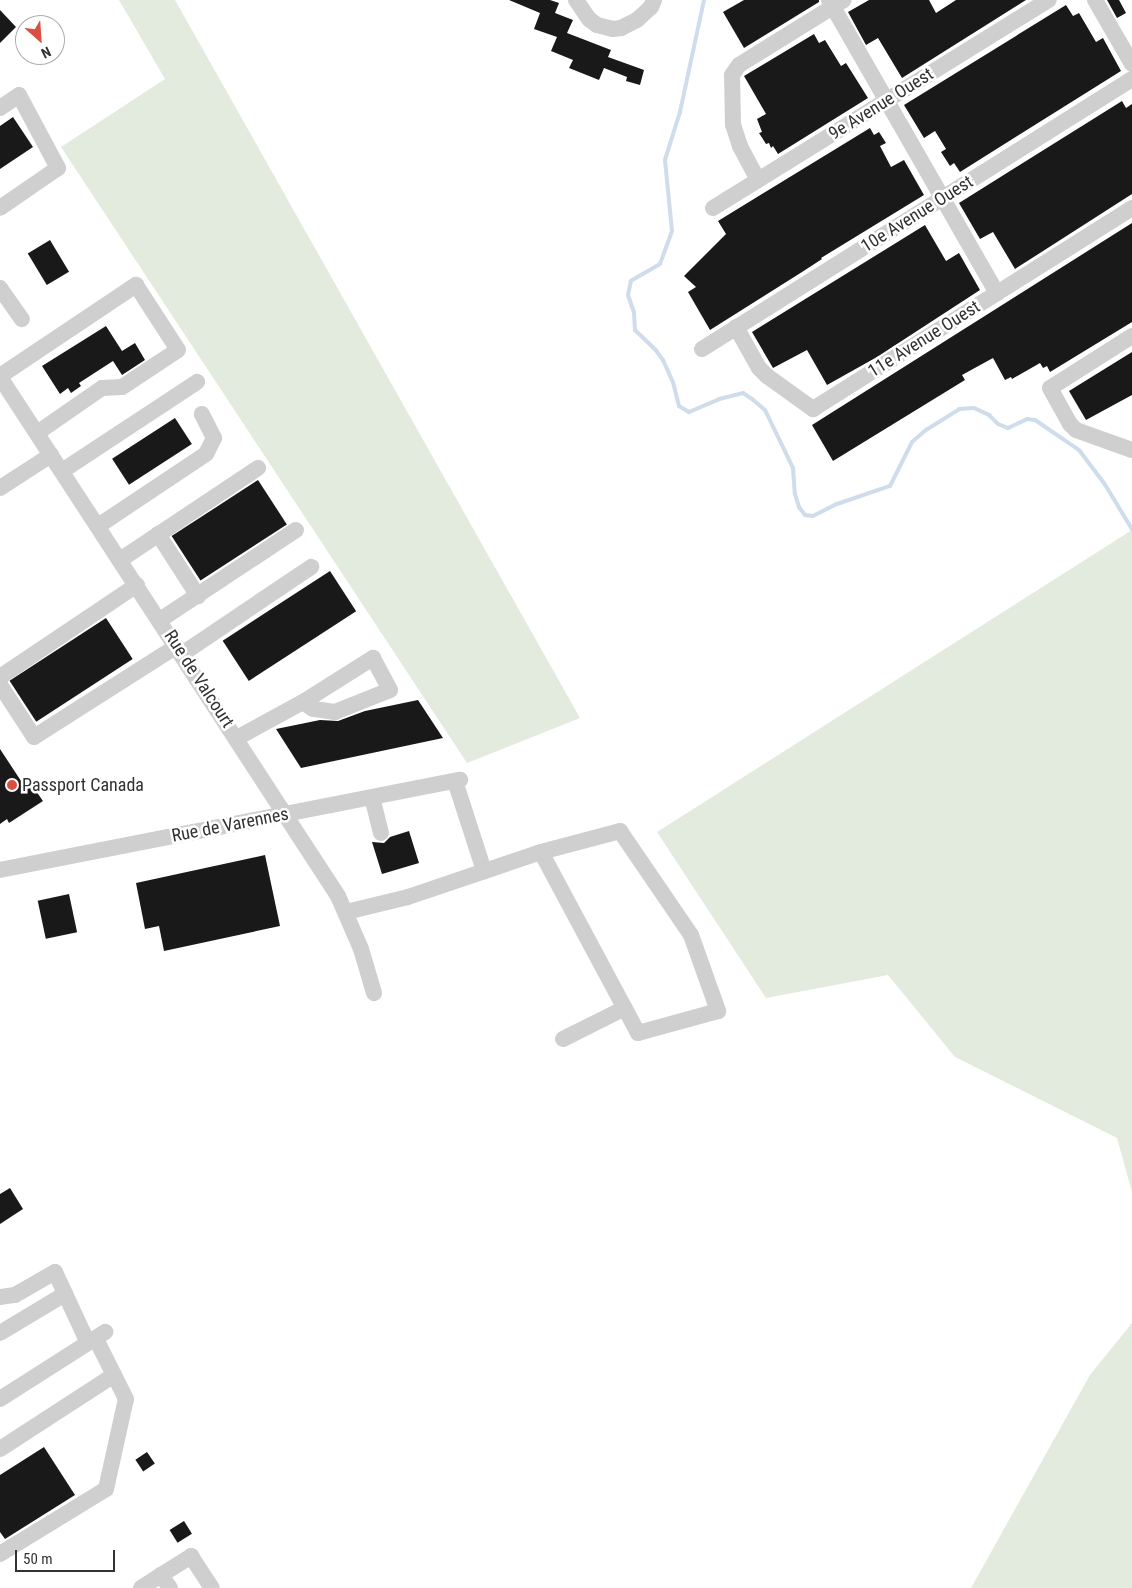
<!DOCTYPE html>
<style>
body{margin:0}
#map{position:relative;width:1132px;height:1588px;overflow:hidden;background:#fff;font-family:"Roboto Condensed",sans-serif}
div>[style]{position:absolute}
.green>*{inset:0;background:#e3eade}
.stream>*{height:4px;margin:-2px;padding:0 2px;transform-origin:2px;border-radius:2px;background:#cfdceb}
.building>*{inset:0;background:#191919;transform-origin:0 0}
.minor>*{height:16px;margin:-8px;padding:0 8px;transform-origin:8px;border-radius:8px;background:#cfcfcf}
.dots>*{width:14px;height:14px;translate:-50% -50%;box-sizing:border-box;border:2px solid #fff;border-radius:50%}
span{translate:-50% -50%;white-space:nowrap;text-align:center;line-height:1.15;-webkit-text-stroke:5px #fff;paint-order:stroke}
.street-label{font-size:18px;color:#323232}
.poi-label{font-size:18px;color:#323232}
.left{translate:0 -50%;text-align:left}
.north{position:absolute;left:15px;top:15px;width:50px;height:50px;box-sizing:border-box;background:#fff;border:1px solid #adadad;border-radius:50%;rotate:154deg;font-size:14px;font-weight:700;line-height:20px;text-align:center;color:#323232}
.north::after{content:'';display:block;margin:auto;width:18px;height:22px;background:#db4f42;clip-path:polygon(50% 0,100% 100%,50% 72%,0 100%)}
.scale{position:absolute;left:15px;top:1550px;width:100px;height:22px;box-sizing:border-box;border:2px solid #323232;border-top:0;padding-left:6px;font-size:15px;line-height:18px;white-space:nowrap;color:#323232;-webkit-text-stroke:4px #fff;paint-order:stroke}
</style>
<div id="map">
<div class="green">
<div style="clip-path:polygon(119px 0,175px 0,580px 718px,467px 763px,61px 147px,165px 79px)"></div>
<div style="clip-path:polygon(1132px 530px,1132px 1192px,1117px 1138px,955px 1057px,888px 975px,766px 998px,657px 832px)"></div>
<div style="clip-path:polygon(1132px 1323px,1132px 1588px,971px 1588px,1090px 1375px)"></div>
</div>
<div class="stream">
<div style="left:704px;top:0;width:115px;rotate:102.1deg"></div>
<div style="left:680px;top:112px;width:50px;rotate:107.4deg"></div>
<div style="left:665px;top:160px;width:71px;rotate:84.4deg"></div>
<div style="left:672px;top:231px;width:35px;rotate:110deg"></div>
<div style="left:660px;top:264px;width:34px;rotate:150deg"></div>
<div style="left:631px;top:281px;width:14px;rotate:102deg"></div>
<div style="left:628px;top:295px;width:18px;rotate:71deg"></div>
<div style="left:634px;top:312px;width:18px;rotate:87deg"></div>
<div style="left:635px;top:330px;width:28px;rotate:44deg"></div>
<div style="left:655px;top:349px;width:14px;rotate:54deg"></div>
<div style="left:663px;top:360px;width:24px;rotate:66deg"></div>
<div style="left:673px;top:382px;width:25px;rotate:76deg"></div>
<div style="left:679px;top:406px;width:12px;rotate:31deg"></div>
<div style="left:689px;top:412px;width:33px;rotate:-23deg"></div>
<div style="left:719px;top:399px;width:25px;rotate:-14deg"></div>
<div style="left:743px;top:393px;width:11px;rotate:34deg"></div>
<div style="left:752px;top:399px;width:17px;rotate:40deg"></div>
<div style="left:765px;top:410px;width:64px;rotate:64.2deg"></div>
<div style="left:793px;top:468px;width:26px;rotate:86deg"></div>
<div style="left:795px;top:494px;width:14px;rotate:73deg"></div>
<div style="left:799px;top:507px;width:10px;rotate:53deg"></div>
<div style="left:805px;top:515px;width:8px;rotate:7deg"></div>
<div style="left:813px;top:516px;width:27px;rotate:-27deg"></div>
<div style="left:837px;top:504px;width:56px;rotate:-18.8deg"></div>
<div style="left:890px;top:486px;width:49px;rotate:-63.4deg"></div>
<div style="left:912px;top:442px;width:18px;rotate:-41deg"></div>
<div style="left:926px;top:430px;width:39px;rotate:-32deg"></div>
<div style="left:959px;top:409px;width:15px;rotate:-4deg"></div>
<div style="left:974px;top:408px;width:17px;rotate:25deg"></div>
<div style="left:989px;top:415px;width:13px;rotate:45deg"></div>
<div style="left:998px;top:424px;width:11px;rotate:22deg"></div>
<div style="left:1008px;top:428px;width:21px;rotate:-25deg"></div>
<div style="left:1027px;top:419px;width:8px;rotate:7deg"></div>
<div style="left:1035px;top:420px;width:53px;rotate:34.3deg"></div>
<div style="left:1079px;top:450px;width:41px;rotate:52.9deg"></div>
<div style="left:1104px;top:483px;width:54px;rotate:58.7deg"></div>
</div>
<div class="building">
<div style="clip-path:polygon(509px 0,550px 0,559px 3px,555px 13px,573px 20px,567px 33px,611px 50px,608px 57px,644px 70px,640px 85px,626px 81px,627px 77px,604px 68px,599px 80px,569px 68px,573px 60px,551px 51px,557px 37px,534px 29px,540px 13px)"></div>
<div style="clip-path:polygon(744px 0,819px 0,819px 2px,744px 48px,723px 12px)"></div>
<div style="clip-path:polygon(869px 0,929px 0,936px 13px,956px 0,1026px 0,902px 78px,878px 38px,866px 45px,848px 12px)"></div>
<div style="clip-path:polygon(1107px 0,1119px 0,1126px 13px,1117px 18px)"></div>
<div style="clip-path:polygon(1066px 5px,1073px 16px,1079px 13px,1096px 42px,1103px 38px,1121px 71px,960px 172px,954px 163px,950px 166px,941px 152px,946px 149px,935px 131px,924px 138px,904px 105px)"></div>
<div style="clip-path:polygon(0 10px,16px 27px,0 43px)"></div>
<div style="clip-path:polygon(814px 34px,819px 43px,825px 40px,841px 66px,846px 63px,868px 98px,778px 154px,773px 146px,771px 148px,769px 143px,766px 144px,759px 133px,762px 132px,757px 119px,766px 114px,744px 76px)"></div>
<div style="clip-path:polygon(1122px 101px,1126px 108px,1132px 104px,1132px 194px,1015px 269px,993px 232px,980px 239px,959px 203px)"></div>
<div style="clip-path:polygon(13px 117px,33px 147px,0 169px,0 126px)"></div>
<div style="clip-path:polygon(870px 128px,874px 135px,879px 132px,886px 143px,880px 146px,891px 167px,904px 160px,924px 195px,821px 258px,822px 259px,802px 272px,710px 330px,688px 292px,696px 287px,684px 276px,726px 234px,718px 221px)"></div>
<div style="clip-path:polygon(1132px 223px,1132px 322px,1050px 372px,1047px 366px,1043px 368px,1040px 363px,1012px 379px,1011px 377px,1005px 380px,993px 358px,962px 375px,965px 380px,833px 461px,812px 425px)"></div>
<div style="clip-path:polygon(925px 225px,946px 261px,959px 253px,980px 290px,877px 357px,827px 385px,807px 350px,773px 368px,752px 332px)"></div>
<div style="left:50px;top:240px;width:37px;height:26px;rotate:59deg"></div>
<div style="clip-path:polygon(106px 326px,122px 351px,135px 343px,145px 360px,122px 375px,113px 361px,79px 383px,81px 386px,71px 393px,68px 388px,60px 394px,42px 366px)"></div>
<div style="clip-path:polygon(1132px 352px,1132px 395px,1086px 420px,1069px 391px)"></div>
<div style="left:175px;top:418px;width:31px;height:75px;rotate:57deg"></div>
<div style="left:258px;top:480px;width:53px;height:103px;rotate:57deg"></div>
<div style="left:330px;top:571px;width:48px;height:128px;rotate:57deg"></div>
<div style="left:106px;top:618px;width:49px;height:115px;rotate:57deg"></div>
<div style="clip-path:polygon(418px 700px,443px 738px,301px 768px,276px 729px,320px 720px,338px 721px,365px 711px)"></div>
<div style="clip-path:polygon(0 749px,25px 787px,31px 784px,43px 801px,9px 823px,7px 819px,0 824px)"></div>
<div style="clip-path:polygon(409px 831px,419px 863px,382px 874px,372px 842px,384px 843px,390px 837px)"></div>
<div style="clip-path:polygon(265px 855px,280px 926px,164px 951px,159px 926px,145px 929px,136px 883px)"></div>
<div style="left:69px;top:894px;width:39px;height:32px;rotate:78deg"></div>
<div style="clip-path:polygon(10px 1188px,23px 1209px,0 1224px,0 1194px)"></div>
<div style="clip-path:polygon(44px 1447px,75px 1495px,5px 1539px,0 1532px,0 1475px)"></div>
<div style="left:147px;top:1452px;width:14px;height:14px;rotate:56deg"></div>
<div style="left:184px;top:1521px;width:15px;height:17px;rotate:58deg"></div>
</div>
<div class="minor">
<div style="left:576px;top:0;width:23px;rotate:56deg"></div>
<div style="left:589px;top:19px;width:10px;rotate:37deg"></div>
<div style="left:597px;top:25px;width:16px;rotate:14deg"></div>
<div style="left:613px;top:29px;width:8px;rotate:-7deg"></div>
<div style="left:621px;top:28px;width:18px;rotate:-27deg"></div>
<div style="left:637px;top:20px;width:19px;rotate:-43deg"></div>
<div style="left:651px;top:7px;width:8px;rotate:-67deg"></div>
<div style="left:829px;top:0;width:338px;rotate:60.2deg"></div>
<div style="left:1095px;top:0;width:74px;rotate:60deg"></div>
<div style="left:0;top:108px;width:23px;rotate:-34deg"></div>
<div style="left:19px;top:95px;width:83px;rotate:61.9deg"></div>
<div style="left:58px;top:168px;width:70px;rotate:145.4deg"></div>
<div style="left:758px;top:180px;width:38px;rotate:-118deg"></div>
<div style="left:740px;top:146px;width:22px;rotate:-108deg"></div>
<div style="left:733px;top:125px;width:50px;rotate:-91.1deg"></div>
<div style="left:732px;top:75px;width:12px;rotate:-55deg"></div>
<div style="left:739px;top:65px;width:123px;rotate:-31.8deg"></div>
<div style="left:713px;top:208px;width:395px;rotate:-31.8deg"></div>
<div style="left:0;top:288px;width:38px;rotate:55deg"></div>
<div style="left:736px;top:327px;width:47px;rotate:60.7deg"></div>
<div style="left:759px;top:368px;width:11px;rotate:45deg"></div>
<div style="left:767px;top:376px;width:57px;rotate:35.7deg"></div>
<div style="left:813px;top:409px;width:377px;rotate:-32.2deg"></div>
<div style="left:1132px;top:336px;width:97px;rotate:147.6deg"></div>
<div style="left:1050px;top:388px;width:41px;rotate:60.9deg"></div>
<div style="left:1070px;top:424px;width:8px;rotate:45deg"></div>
<div style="left:1076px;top:430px;width:59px;rotate:19.7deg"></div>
<div style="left:702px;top:349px;width:508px;rotate:-32.12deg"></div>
<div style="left:0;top:376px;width:164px;rotate:-33.8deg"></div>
<div style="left:136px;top:285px;width:77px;rotate:57.1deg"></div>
<div style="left:178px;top:350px;width:67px;rotate:146.5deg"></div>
<div style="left:122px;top:387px;width:20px;rotate:177deg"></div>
<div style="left:102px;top:388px;width:79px;rotate:145.3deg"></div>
<div style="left:0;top:377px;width:619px;rotate:56.93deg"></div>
<div style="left:338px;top:896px;width:58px;rotate:66.5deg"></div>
<div style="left:361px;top:949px;width:46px;rotate:73.5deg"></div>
<div style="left:62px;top:471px;width:162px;rotate:-33.4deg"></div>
<div style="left:0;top:488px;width:61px;rotate:-32.9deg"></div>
<div style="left:98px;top:526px;width:130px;rotate:-33.7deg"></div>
<div style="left:206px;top:454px;width:18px;rotate:-63deg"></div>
<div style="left:214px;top:438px;width:27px;rotate:-117deg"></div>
<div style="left:158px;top:534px;width:74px;rotate:57.2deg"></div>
<div style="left:120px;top:560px;width:166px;rotate:-33.7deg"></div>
<div style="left:160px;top:620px;width:163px;rotate:-33.5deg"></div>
<div style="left:182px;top:654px;width:156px;rotate:-34deg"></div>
<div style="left:0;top:677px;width:165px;rotate:-33.9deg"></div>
<div style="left:0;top:685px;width:62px;rotate:56.8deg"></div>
<div style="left:34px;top:737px;width:169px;rotate:-32.5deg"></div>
<div style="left:237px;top:738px;width:75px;rotate:-28.6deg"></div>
<div style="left:303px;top:702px;width:83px;rotate:-32.2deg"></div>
<div style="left:373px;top:658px;width:36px;rotate:62deg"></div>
<div style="left:390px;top:690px;width:59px;rotate:158.2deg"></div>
<div style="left:335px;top:712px;width:22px;rotate:-172deg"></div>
<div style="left:313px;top:709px;width:12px;rotate:-145deg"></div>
<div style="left:455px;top:781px;width:95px;rotate:72.1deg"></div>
<div style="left:372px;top:797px;width:37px;rotate:76deg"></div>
<div style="left:0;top:870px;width:469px;rotate:-11.1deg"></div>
<div style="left:346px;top:912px;width:64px;rotate:-13.6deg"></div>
<div style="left:408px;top:897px;width:140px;rotate:-18.7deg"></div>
<div style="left:541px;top:852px;width:82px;rotate:-14.9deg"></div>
<div style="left:620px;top:831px;width:126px;rotate:55.7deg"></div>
<div style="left:691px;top:935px;width:81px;rotate:70.4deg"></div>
<div style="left:718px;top:1011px;width:83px;rotate:164.6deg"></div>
<div style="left:638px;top:1033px;width:205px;rotate:-118.2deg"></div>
<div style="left:563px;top:1039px;width:69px;rotate:-26.6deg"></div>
<div style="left:0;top:1297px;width:15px;rotate:-8deg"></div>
<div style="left:15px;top:1295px;width:46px;rotate:-29.9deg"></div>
<div style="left:55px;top:1272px;width:78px;rotate:65.1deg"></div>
<div style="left:0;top:1333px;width:76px;rotate:-31deg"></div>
<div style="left:0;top:1399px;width:125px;rotate:-32.5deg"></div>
<div style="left:0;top:1449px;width:136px;rotate:-33deg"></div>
<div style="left:0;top:1554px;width:124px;rotate:-31.5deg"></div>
<div style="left:106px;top:1489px;width:92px;rotate:-77.5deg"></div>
<div style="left:126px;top:1399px;width:67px;rotate:-116.6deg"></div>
<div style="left:141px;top:1588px;width:24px;rotate:-33deg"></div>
<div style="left:170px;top:1588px;width:16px;rotate:-125deg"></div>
<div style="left:161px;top:1575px;width:36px;rotate:-32deg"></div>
<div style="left:191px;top:1556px;width:38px;rotate:57deg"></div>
</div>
<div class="dots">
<div style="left:12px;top:785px;background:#db4f42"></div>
</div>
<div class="street-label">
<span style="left:881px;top:104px;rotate:-32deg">9e Avenue Ouest</span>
<span style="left:917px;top:214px;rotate:-32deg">10e Avenue Ouest</span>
<span style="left:924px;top:339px;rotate:-32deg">11e Avenue Ouest</span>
<span style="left:199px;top:679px;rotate:57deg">Rue de Valcourt</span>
<span style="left:230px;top:825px;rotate:-11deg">Rue de Varennes</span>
</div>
<div class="poi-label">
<span class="left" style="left:22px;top:785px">Passport Canada</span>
</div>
<div class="north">N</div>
<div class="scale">50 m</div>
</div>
